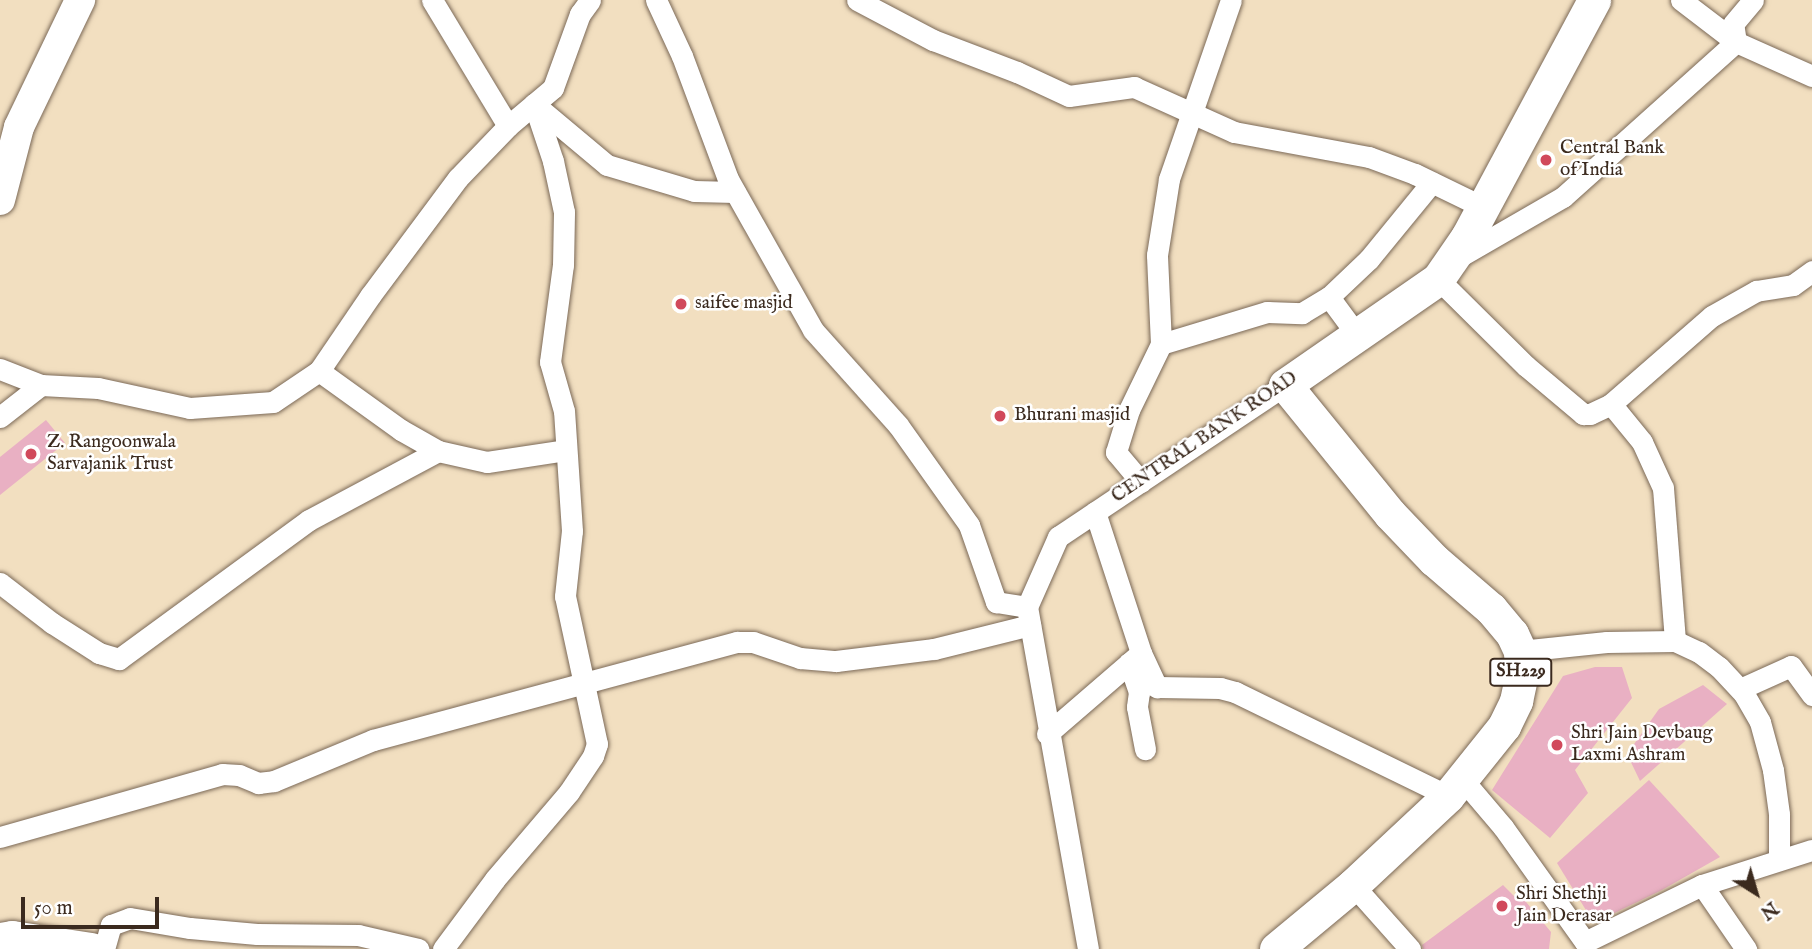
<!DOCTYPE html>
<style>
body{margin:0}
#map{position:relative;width:1812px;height:949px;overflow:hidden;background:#f2dfc0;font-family:"IM FELL English",serif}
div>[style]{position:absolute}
.building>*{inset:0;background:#e9b0c3}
.roads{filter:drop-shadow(0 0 2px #7b6957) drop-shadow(0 0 2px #7b6957)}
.street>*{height:21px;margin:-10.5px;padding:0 10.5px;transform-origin:10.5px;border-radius:10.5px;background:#fff}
.secondary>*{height:30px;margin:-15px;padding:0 15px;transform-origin:15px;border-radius:15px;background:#fff}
.primary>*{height:33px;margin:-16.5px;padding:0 16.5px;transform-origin:16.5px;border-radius:16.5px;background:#fff}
.dots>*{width:19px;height:19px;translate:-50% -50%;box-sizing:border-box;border:4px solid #fff;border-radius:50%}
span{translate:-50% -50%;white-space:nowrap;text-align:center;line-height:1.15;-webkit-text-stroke:5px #fff;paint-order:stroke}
.shield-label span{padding:2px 5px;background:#fff;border:2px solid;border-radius:5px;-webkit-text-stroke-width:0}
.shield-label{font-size:18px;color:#3b2a1e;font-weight:700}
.poi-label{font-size:19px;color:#3b2a1e}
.left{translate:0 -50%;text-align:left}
.street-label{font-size:19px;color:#3b2a1e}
.north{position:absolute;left:1721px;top:858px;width:70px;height:70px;-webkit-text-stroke:5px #fff;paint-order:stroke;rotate:143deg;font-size:19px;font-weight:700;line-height:28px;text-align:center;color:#3b2a1e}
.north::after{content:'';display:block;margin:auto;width:24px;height:32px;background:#3b2a1e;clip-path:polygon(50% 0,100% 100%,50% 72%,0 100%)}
.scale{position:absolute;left:21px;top:897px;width:138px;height:32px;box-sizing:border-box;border:4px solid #3b2a1e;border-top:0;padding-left:9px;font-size:21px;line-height:24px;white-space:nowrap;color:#3b2a1e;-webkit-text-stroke:5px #fff;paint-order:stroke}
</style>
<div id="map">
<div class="building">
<div style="clip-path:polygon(46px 420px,65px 443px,0 495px,0 457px)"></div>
<div style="clip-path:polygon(1595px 667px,1622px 667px,1632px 698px,1575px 770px,1588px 793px,1550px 838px,1492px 790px,1563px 676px)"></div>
<div style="clip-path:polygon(1703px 685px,1727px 704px,1640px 781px,1627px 754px,1659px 709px)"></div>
<div style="clip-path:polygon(1649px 780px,1720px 857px,1662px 890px,1598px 921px,1592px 920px,1557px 863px)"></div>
<div style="clip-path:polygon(1503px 885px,1517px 899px,1521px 896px,1551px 932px,1549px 949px,1423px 949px,1422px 945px)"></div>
</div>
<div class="roads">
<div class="street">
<div style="left:432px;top:0;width:147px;rotate:58.9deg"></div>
<div style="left:656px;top:0;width:62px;rotate:65.1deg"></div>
<div style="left:682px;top:56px;width:131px;rotate:69.5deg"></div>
<div style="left:728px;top:179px;width:173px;rotate:60.6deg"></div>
<div style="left:813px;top:330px;width:127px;rotate:48.2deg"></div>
<div style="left:898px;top:425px;width:123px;rotate:54.6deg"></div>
<div style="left:969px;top:525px;width:82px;rotate:70.7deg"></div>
<div style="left:996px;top:602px;width:31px;rotate:9deg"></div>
<div style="left:857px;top:0;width:86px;rotate:27.8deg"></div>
<div style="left:933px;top:40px;width:90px;rotate:20.9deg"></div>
<div style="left:1017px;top:72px;width:57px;rotate:24.8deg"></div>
<div style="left:1069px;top:96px;width:66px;rotate:-7.9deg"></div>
<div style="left:1134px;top:87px;width:110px;rotate:24.2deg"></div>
<div style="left:1234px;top:132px;width:137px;rotate:10.5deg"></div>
<div style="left:1369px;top:157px;width:49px;rotate:20.3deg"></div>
<div style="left:1415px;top:174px;width:76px;rotate:25.9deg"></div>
<div style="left:1681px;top:0;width:69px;rotate:37.4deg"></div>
<div style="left:1736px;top:42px;width:18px;rotate:-99deg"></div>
<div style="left:1733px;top:24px;width:31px;rotate:-50deg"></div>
<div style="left:534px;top:104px;width:95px;rotate:39.9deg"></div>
<div style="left:607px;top:165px;width:91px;rotate:16.6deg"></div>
<div style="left:694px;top:191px;width:41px;rotate:1.4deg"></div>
<div style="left:1459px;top:257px;width:120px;rotate:-30deg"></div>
<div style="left:1563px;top:197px;width:232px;rotate:-41.9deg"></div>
<div style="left:1736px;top:42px;width:83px;rotate:24.1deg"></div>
<div style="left:1438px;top:279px;width:124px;rotate:44.7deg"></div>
<div style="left:1526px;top:366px;width:75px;rotate:40.1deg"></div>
<div style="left:1583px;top:414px;width:7px"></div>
<div style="left:1590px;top:414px;width:23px;rotate:-25deg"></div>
<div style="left:1611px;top:404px;width:134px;rotate:-41.1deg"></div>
<div style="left:1712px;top:316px;width:51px;rotate:-29.6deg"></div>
<div style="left:1756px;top:291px;width:37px;rotate:-9deg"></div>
<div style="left:1793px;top:285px;width:24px;rotate:-36deg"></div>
<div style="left:1329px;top:297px;width:47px;rotate:53.6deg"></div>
<div style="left:1161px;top:344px;width:111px;rotate:-16.8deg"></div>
<div style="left:1267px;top:312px;width:35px;rotate:2deg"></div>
<div style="left:1302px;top:313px;width:31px;rotate:-31deg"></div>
<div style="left:1329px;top:297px;width:55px;rotate:-43.5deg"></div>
<div style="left:1369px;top:259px;width:99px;rotate:-50.7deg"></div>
<div style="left:0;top:369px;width:44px;rotate:21.3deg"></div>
<div style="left:319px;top:371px;width:101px;rotate:35.7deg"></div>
<div style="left:401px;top:430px;width:43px;rotate:29.6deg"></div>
<div style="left:438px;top:451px;width:50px;rotate:12.7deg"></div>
<div style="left:487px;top:462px;width:79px;rotate:-8.7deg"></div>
<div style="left:1611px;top:404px;width:49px;rotate:50.8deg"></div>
<div style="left:1642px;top:442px;width:51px;rotate:65.5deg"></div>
<div style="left:1663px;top:488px;width:153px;rotate:85.5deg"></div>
<div style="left:0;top:417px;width:52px;rotate:-38deg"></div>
<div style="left:41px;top:385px;width:57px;rotate:3deg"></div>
<div style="left:98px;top:388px;width:94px;rotate:12.3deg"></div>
<div style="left:190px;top:408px;width:83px;rotate:-4.1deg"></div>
<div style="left:273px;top:402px;width:55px;rotate:-34deg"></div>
<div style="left:319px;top:371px;width:91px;rotate:-55.8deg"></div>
<div style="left:370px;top:296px;width:147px;rotate:-53.3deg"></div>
<div style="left:458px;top:178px;width:72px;rotate:-46.1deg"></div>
<div style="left:508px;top:126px;width:59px;rotate:-40.2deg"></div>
<div style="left:553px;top:88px;width:79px;rotate:-70deg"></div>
<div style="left:580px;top:14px;width:17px;rotate:-54deg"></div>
<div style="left:1141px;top:482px;width:39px;rotate:-130deg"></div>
<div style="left:1116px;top:452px;width:44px;rotate:-72.8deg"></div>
<div style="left:1129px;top:410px;width:73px;rotate:-64.1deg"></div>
<div style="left:1161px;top:344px;width:89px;rotate:-92.6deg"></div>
<div style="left:1157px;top:255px;width:77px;rotate:-81deg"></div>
<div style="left:1169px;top:179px;width:189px;rotate:-70.9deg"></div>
<div style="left:1095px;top:512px;width:148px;rotate:71.9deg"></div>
<div style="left:1141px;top:653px;width:38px;rotate:65deg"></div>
<div style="left:1157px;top:687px;width:63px;rotate:0.9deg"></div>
<div style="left:1220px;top:688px;width:16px;rotate:15deg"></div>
<div style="left:1235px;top:692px;width:237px;rotate:26deg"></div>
<div style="left:0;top:583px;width:66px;rotate:37.6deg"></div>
<div style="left:52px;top:623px;width:56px;rotate:32.6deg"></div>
<div style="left:99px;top:653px;width:21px;rotate:17deg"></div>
<div style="left:119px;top:659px;width:235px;rotate:-36.2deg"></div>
<div style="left:309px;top:520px;width:146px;rotate:-28.1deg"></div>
<div style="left:1520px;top:651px;width:87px;rotate:-5.9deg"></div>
<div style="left:1607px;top:642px;width:68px;rotate:-0.8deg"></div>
<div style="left:1675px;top:641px;width:26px;rotate:25deg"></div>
<div style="left:1699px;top:652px;width:25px;rotate:37deg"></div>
<div style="left:1719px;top:667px;width:37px;rotate:47deg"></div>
<div style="left:1744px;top:694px;width:32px;rotate:60deg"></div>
<div style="left:1760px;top:722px;width:50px;rotate:74.8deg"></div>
<div style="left:1773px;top:770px;width:44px;rotate:82.2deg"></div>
<div style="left:1779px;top:814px;width:45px;rotate:90deg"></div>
<div style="left:1129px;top:663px;width:31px;rotate:71deg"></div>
<div style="left:1139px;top:692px;width:15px;rotate:98deg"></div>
<div style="left:1137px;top:707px;width:43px;rotate:79.2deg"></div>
<div style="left:1740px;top:689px;width:56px;rotate:-24.3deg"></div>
<div style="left:1791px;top:666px;width:36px;rotate:54deg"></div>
<div style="left:1047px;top:734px;width:124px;rotate:-40.8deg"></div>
<div style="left:1463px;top:780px;width:62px;rotate:49.6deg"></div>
<div style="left:1503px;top:827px;width:141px;rotate:54.5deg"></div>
<div style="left:1585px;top:942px;width:130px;rotate:-26deg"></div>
<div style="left:1702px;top:885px;width:115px;rotate:-17.7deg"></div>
<div style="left:0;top:837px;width:231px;rotate:-15.8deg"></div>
<div style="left:222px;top:774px;width:17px;rotate:3deg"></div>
<div style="left:239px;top:775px;width:21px;rotate:23deg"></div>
<div style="left:258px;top:783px;width:16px;rotate:-7deg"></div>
<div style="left:274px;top:781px;width:107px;rotate:-22.5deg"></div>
<div style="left:373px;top:740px;width:377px;rotate:-15.1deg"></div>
<div style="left:737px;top:642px;width:16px"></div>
<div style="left:753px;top:642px;width:50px;rotate:18.8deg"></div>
<div style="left:800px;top:658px;width:36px;rotate:5deg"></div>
<div style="left:836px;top:661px;width:99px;rotate:-7deg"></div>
<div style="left:934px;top:649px;width:99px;rotate:-14deg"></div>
<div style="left:1353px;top:885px;width:86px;rotate:48.3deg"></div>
<div style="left:1702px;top:885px;width:78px;rotate:55.5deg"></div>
<div style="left:104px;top:949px;width:25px;rotate:-74deg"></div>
<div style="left:111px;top:925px;width:20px;rotate:-20deg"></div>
<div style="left:130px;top:918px;width:61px;rotate:9.5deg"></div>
<div style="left:190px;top:928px;width:67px;rotate:5.1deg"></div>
<div style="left:257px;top:934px;width:101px;rotate:0.6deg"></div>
<div style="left:358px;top:935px;width:62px;rotate:13.1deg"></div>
<div style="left:443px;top:949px;width:87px;rotate:-53.4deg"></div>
<div style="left:495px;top:879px;width:114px;rotate:-49.6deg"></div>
<div style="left:569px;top:792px;width:43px;rotate:-56.3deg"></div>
<div style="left:593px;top:756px;width:13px;rotate:-72deg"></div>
<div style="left:597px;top:744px;width:151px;rotate:-102.2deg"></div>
<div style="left:565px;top:596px;width:65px;rotate:-83.9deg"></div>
<div style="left:572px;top:531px;width:120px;rotate:-93.8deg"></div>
<div style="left:564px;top:411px;width:51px;rotate:-105.9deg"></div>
<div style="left:550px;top:362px;width:98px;rotate:-82.4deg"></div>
<div style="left:563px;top:265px;width:53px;rotate:-88.9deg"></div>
<div style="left:564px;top:212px;width:52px;rotate:-102.2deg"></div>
<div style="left:553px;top:161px;width:60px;rotate:-108.4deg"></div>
<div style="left:1088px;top:949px;width:347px;rotate:-100.1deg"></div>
<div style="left:1027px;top:607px;width:77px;rotate:-66.1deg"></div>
<div style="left:1058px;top:537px;width:273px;rotate:-33.8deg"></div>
</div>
<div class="secondary">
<div style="left:0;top:200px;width:75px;rotate:-75.4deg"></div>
<div style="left:19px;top:127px;width:141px;rotate:-64.3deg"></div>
</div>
<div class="primary">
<div style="left:0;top:939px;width:12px;rotate:-9deg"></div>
<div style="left:12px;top:937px;width:80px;rotate:8.6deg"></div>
<div style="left:1276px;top:949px;width:100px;rotate:-39.7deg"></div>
<div style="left:1353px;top:885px;width:130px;rotate:-43.1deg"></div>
<div style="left:1448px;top:796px;width:90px;rotate:-51.3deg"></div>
<div style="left:1504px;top:726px;width:28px;rotate:-64deg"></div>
<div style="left:1516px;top:701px;width:24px;rotate:-78deg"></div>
<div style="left:1521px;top:678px;width:27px;rotate:-92deg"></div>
<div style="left:1520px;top:651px;width:19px;rotate:-115deg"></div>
<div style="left:1512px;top:634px;width:33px;rotate:-130deg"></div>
<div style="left:1491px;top:609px;width:75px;rotate:-139.3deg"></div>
<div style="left:1434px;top:560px;width:64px;rotate:-133.7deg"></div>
<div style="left:1390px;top:514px;width:166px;rotate:-129.1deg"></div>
<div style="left:1285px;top:385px;width:186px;rotate:-34.7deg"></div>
<div style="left:1438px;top:279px;width:51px;rotate:-55.4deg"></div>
<div style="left:1467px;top:237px;width:269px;rotate:-61.8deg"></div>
</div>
</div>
<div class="dots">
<div style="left:1546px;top:160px;background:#d1495b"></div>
<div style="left:681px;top:304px;background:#d1495b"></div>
<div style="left:1000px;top:416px;background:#d1495b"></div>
<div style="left:31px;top:454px;background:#d1495b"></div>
<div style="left:1557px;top:745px;background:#d1495b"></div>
<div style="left:1502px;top:906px;background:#d1495b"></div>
</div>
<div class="shield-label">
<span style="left:1521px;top:672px">SH229</span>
</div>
<div class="poi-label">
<span class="left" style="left:1560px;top:160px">Central Bank<br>of India</span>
<span class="left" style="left:695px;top:304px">saifee masjid</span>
<span class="left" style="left:1014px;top:416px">Bhurani masjid</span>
<span class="left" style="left:47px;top:454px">Z. Rangoonwala<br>Sarvajanik Trust</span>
<span class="left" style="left:1571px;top:745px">Shri Jain Devbaug<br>Laxmi Ashram</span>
<span class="left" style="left:1516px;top:906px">Shri Shethji<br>Jain Derasar</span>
</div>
<div class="street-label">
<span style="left:1205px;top:438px;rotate:-34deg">CENTRAL BANK ROAD</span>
</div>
<div class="north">N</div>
<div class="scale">50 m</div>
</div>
